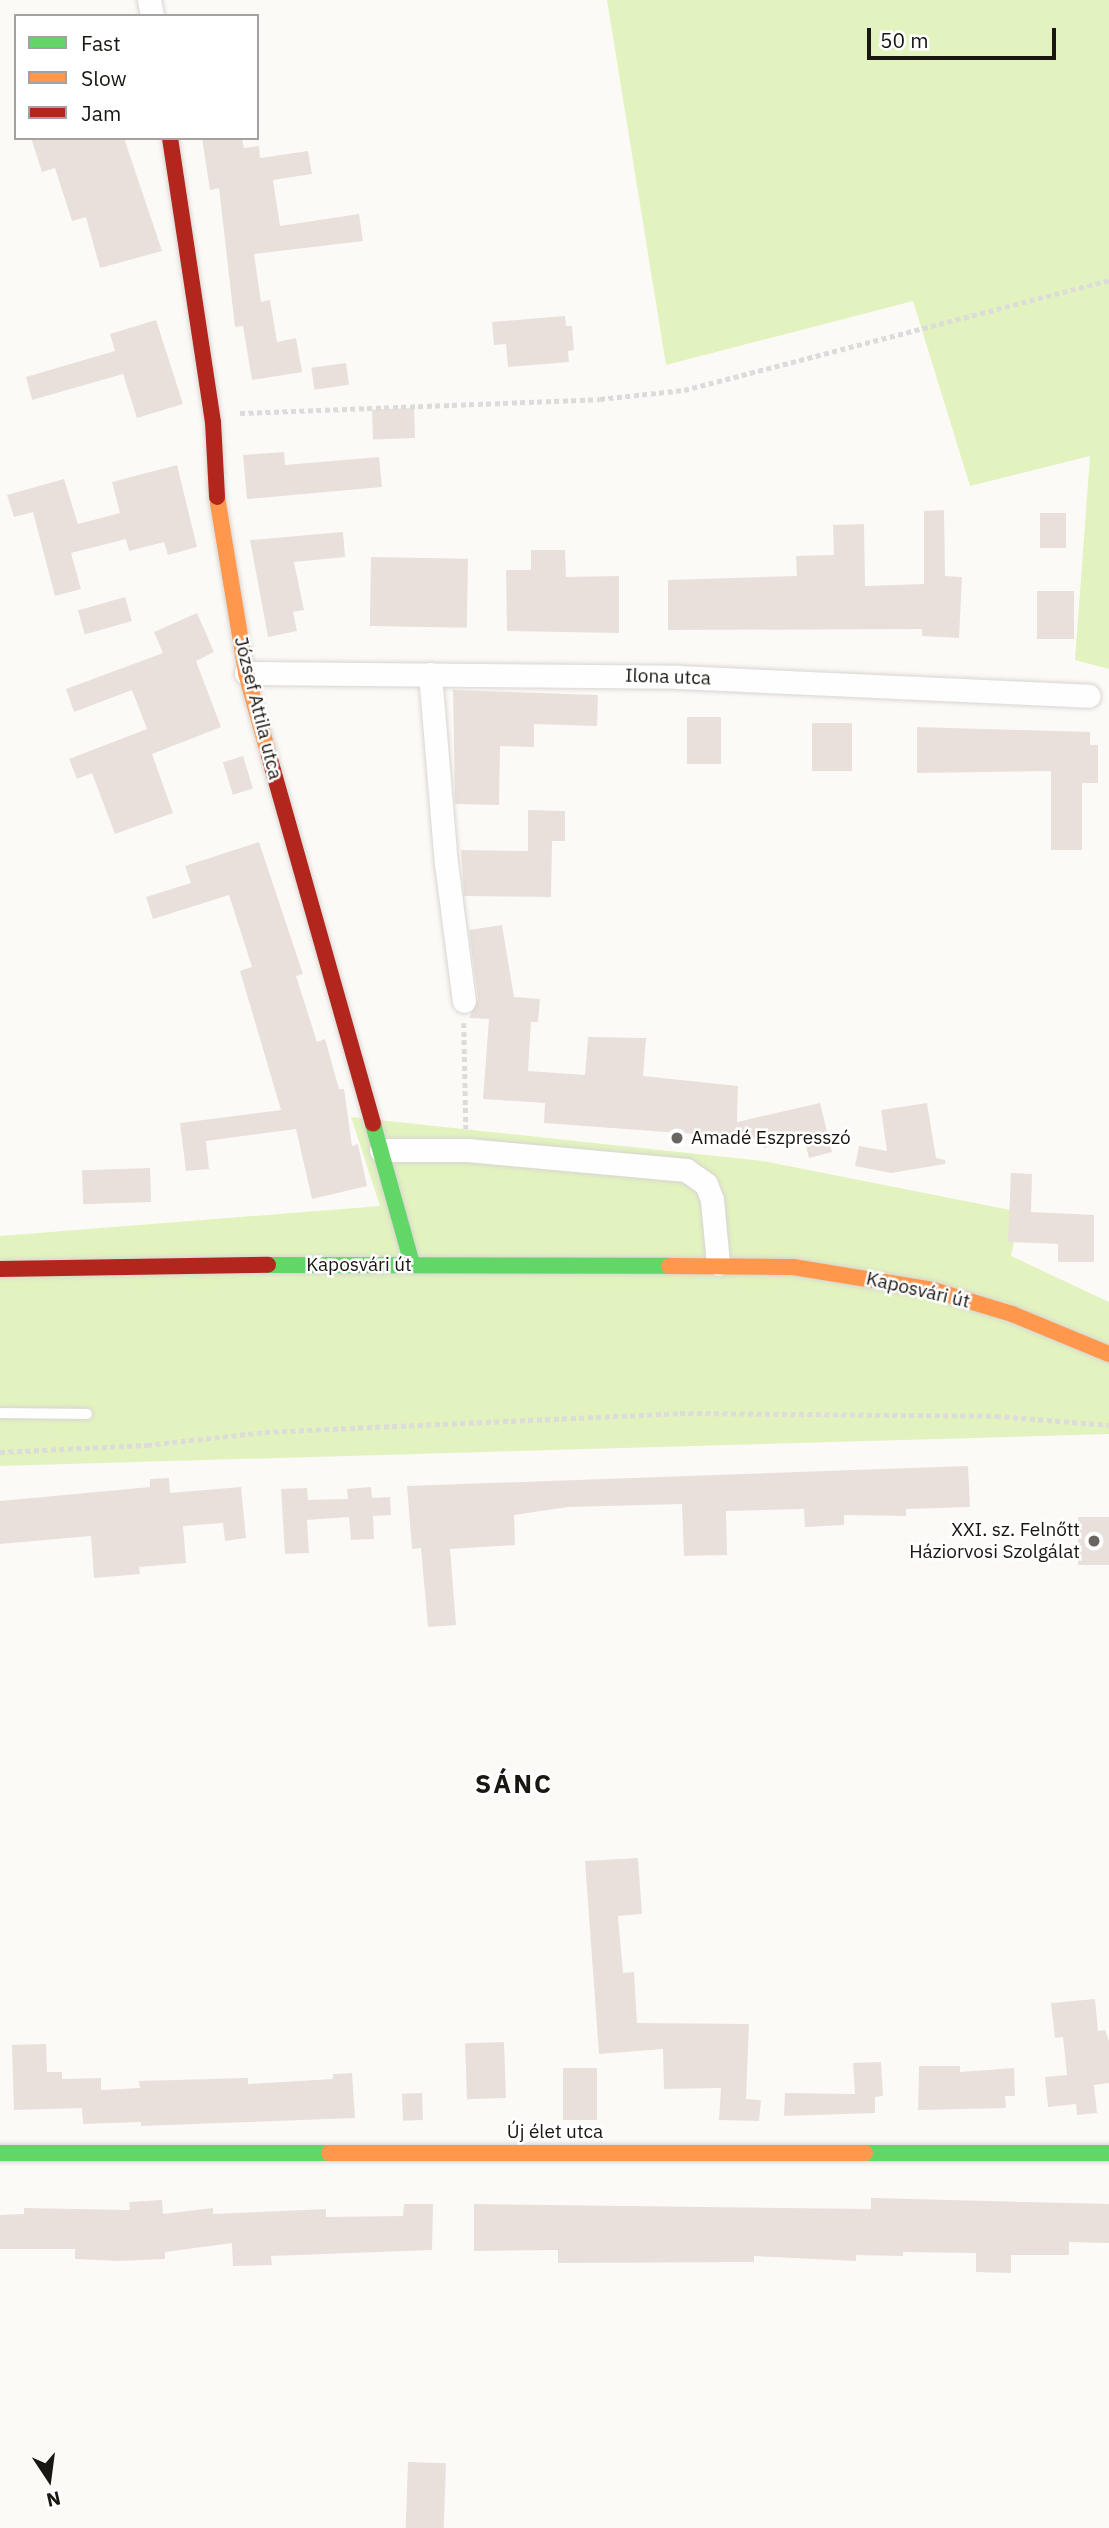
<!DOCTYPE html>
<meta charset="utf-8">
<style>
body{margin:0}
#map{position:relative;width:1109px;height:2528px;overflow:hidden;background:#fcfaf7;font-family:"IBM Plex Sans",sans-serif}
div>[style]{position:absolute}
.green>*{inset:0;background:#e2f3bf}
.building>*{inset:0;background:#e9e0db;transform-origin:0 0}
.path>*{height:4.5px;margin-top:-2.25px;transform-origin:0;background:repeating-linear-gradient(90deg,#dddcdb 0 5px,transparent 0 8.5px)}
.roads{filter:drop-shadow(0 0 2px #d8d5d1) drop-shadow(0 0 2px #d8d5d1)}
.lane>*{height:10px;margin:-5px;padding:0 5px;transform-origin:5px;border-radius:5px;background:#fffefe}
.street>*{height:23px;margin:-11.5px;padding:0 11.5px;transform-origin:11.5px;border-radius:11.5px;background:#fffefe}
.fast>*{height:16px;margin:-8px;padding:0 8px;transform-origin:8px;border-radius:8px;background:#63d668}
.slow>*{height:16px;margin:-8px;padding:0 8px;transform-origin:8px;border-radius:8px;background:#ff974d}
.jam>*{height:16px;margin:-8px;padding:0 8px;transform-origin:8px;border-radius:8px;background:#b3261e}
.dots>*{width:19px;height:19px;translate:-50% -50%;box-sizing:border-box;border:4px solid #fff;border-radius:50%}
span{translate:-50% -50%;white-space:nowrap;text-align:center;line-height:1.15;-webkit-text-stroke:5px #fff;paint-order:stroke}
.street-label{font-size:19px;color:#1a1712}
.poi-label{font-size:19px;color:#1a1712}
.left{translate:0 -50%;text-align:left}
.right{translate:-100% -50%;text-align:right}
.district-label{font-size:26px;color:#1a1712;font-weight:700;letter-spacing:2px}
.legend{position:absolute;left:14px;top:14px;width:245px;height:126px;box-sizing:border-box;background:#fff;border:2px solid #a3a2a0;margin:0;padding:9px 12px;list-style:none;font-size:21px;color:#1a1712}
.legend li{display:flex;align-items:center;gap:14px;height:35px}
.legend b{width:35px;border:2px solid #a3a2a0}
.north{position:absolute;left:14px;top:2444px;width:70px;height:70px;-webkit-text-stroke:5px #fff;paint-order:stroke;rotate:167deg;font-size:19px;font-weight:700;line-height:28px;text-align:center;color:#1a1712}
.north::after{content:'';display:block;margin:auto;width:24px;height:32px;background:#1a1712;clip-path:polygon(50% 0,100% 100%,50% 72%,0 100%)}
.scale{position:absolute;left:867px;top:28px;width:189px;height:32px;box-sizing:border-box;border:4px solid #1a1712;border-top:0;padding-left:9px;font-size:21px;line-height:24px;white-space:nowrap;color:#1a1712;-webkit-text-stroke:5px #fff;paint-order:stroke}
</style>
<div id="map">
<div class="green">
<div style="clip-path:polygon(607px 0,1109px 0,1109px 669px,1075px 660px,1090px 456px,970px 486px,913px 301px,666px 365px)"></div>
<div style="clip-path:polygon(351px 1117px,763px 1161px,1020px 1212px,1011px 1256px,1109px 1302px,1109px 1434px,0 1466px,0 1236px,380px 1206px)"></div>
</div>
<div class="building">
<div style="clip-path:polygon(31px 138px,124px 138px,162px 251px,100px 268px,86px 217px,72px 221px,55px 168px,42px 172px)"></div>
<div style="clip-path:polygon(202px 138px,242px 139px,244px 148px,259px 146px,260px 158px,308px 151px,312px 174px,273px 180px,280px 226px,359px 214px,363px 241px,254px 254px,261px 302px,270px 300px,277px 342px,296px 338px,302px 372px,252px 380px,243px 326px,235px 327px,219px 188px,210px 190px)"></div>
<div style="clip-path:polygon(565px 316px,566px 326px,572px 326px,574px 350px,568px 351px,569px 362px,508px 367px,506px 344px,494px 345px,492px 322px)"></div>
<div style="clip-path:polygon(156px 320px,183px 404px,137px 418px,123px 374px,32px 400px,26px 377px,115px 351px,110px 334px)"></div>
<div style="left:346px;top:363px;width:22px;height:35px;rotate:82deg"></div>
<div style="left:414px;top:408px;width:30px;height:42px;rotate:88deg"></div>
<div style="clip-path:polygon(284px 452px,285px 465px,379px 457px,382px 487px,247px 499px,243px 455px)"></div>
<div style="clip-path:polygon(177px 465px,197px 547px,168px 555px,164px 542px,129px 551px,126px 539px,71px 553px,81px 589px,55px 596px,33px 512px,14px 517px,7px 495px,64px 479px,78px 524px,120px 513px,112px 482px)"></div>
<div style="clip-path:polygon(944px 510px,945px 576px,962px 577px,959px 638px,922px 636px,922px 629px,668px 630px,668px 580px,797px 576px,796px 556px,834px 555px,833px 525px,864px 524px,865px 586px,924px 584px,924px 511px)"></div>
<div style="left:1040px;top:513px;width:26px;height:35px"></div>
<div style="clip-path:polygon(343px 532px,345px 557px,294px 562px,304px 610px,293px 612px,297px 631px,268px 637px,250px 540px)"></div>
<div style="clip-path:polygon(531px 550px,565px 550px,566px 577px,619px 576px,619px 633px,507px 631px,506px 570px,531px 570px)"></div>
<div style="left:371px;top:557px;width:97px;height:69px;rotate:1deg"></div>
<div style="left:1037px;top:591px;width:37px;height:48px"></div>
<div style="left:125px;top:597px;width:25px;height:49px;rotate:74deg"></div>
<div style="clip-path:polygon(197px 613px,214px 652px,196px 661px,221px 727px,152px 754px,173px 813px,115px 834px,92px 773px,77px 779px,69px 759px,147px 729px,132px 690px,74px 712px,66px 689px,163px 653px,154px 632px)"></div>
<div style="clip-path:polygon(453px 690px,598px 695px,597px 726px,534px 724px,534px 747px,500px 746px,499px 805px,455px 804px)"></div>
<div style="left:687px;top:717px;width:34px;height:47px"></div>
<div style="left:852px;top:723px;width:48px;height:40px;rotate:90deg"></div>
<div style="clip-path:polygon(917px 727px,1090px 732px,1090px 745px,1098px 745px,1098px 783px,1082px 783px,1082px 850px,1051px 850px,1051px 771px,917px 773px)"></div>
<div style="left:243px;top:756px;width:34px;height:21px;rotate:73deg"></div>
<div style="clip-path:polygon(528px 810px,565px 811px,565px 841px,552px 841px,551px 897px,464px 896px,461px 850px,528px 851px)"></div>
<div style="clip-path:polygon(259px 842px,303px 974px,296px 976px,317px 1042px,325px 1039px,339px 1089px,344px 1089px,352px 1146px,358px 1144px,367px 1186px,312px 1199px,296px 1129px,206px 1141px,209px 1169px,186px 1171px,180px 1123px,281px 1110px,240px 971px,252px 967px,229px 895px,153px 919px,146px 897px,191px 883px,185px 866px)"></div>
<div style="clip-path:polygon(502px 925px,514px 997px,540px 999px,538px 1022px,531px 1022px,528px 1071px,585px 1075px,588px 1037px,646px 1038px,643px 1076px,738px 1086px,737px 1122px,820px 1103px,832px 1152px,809px 1158px,804px 1138px,764px 1148px,761px 1139px,544px 1123px,545px 1103px,483px 1099px,489px 1019px,469px 1018px,478px 999px,469px 930px)"></div>
<div style="clip-path:polygon(927px 1103px,936px 1158px,945px 1160px,945px 1164px,891px 1173px,855px 1166px,859px 1146px,887px 1151px,881px 1110px)"></div>
<div style="left:150px;top:1168px;width:34px;height:68px;rotate:88deg"></div>
<div style="clip-path:polygon(1011px 1173px,1032px 1174px,1031px 1212px,1094px 1215px,1094px 1262px,1058px 1262px,1058px 1244px,1008px 1242px)"></div>
<div style="clip-path:polygon(968px 1466px,970px 1507px,906px 1509px,906px 1516px,844px 1515px,844px 1525px,805px 1527px,804px 1509px,726px 1511px,727px 1555px,684px 1556px,682px 1504px,568px 1507px,514px 1515px,515px 1545px,450px 1549px,456px 1625px,428px 1627px,421px 1548px,412px 1549px,407px 1486px)"></div>
<div style="clip-path:polygon(169px 1478px,170px 1493px,241px 1487px,246px 1538px,225px 1541px,223px 1523px,183px 1526px,186px 1563px,139px 1567px,140px 1574px,94px 1578px,91px 1536px,0 1544px,0 1501px,150px 1487px,150px 1479px)"></div>
<div style="clip-path:polygon(371px 1487px,372px 1498px,390px 1497px,391px 1515px,373px 1516px,374px 1539px,351px 1540px,349px 1517px,307px 1520px,309px 1553px,285px 1554px,281px 1489px,307px 1488px,308px 1500px,348px 1499px,347px 1489px)"></div>
<div style="left:1109px;top:1517px;width:48px;height:31px;rotate:90deg"></div>
<div style="clip-path:polygon(638px 1858px,642px 1914px,618px 1916px,623px 1973px,634px 1972px,637px 2023px,749px 2024px,746px 2099px,761px 2100px,759px 2121px,719px 2120px,721px 2088px,664px 2089px,663px 2049px,599px 2054px,585px 1861px)"></div>
<div style="clip-path:polygon(1095px 1999px,1098px 2031px,1105px 2030px,1109px 2041px,1109px 2083px,1094px 2085px,1097px 2113px,1077px 2115px,1076px 2104px,1048px 2107px,1045px 2077px,1067px 2075px,1063px 2037px,1055px 2038px,1051px 2003px)"></div>
<div style="left:504px;top:2042px;width:56px;height:39px;rotate:88deg"></div>
<div style="clip-path:polygon(46px 2044px,47px 2072px,62px 2072px,62px 2079px,101px 2078px,101px 2090px,140px 2088px,139px 2081px,248px 2078px,248px 2084px,333px 2079px,333px 2074px,352px 2073px,355px 2118px,141px 2126px,141px 2122px,83px 2124px,82px 2108px,14px 2110px,12px 2045px)"></div>
<div style="clip-path:polygon(881px 2062px,883px 2096px,875px 2097px,875px 2113px,784px 2116px,785px 2093px,855px 2094px,853px 2063px)"></div>
<div style="clip-path:polygon(919px 2066px,960px 2066px,960px 2072px,1014px 2068px,1015px 2096px,1005px 2096px,1006px 2108px,918px 2110px)"></div>
<div style="left:563px;top:2068px;width:34px;height:52px"></div>
<div style="left:422px;top:2093px;width:27px;height:20px;rotate:88deg"></div>
<div style="clip-path:polygon(871px 2198px,1109px 2204px,1109px 2243px,1069px 2242px,1069px 2255px,1011px 2255px,1011px 2273px,976px 2272px,976px 2253px,903px 2252px,903px 2256px,856px 2255px,856px 2261px,754px 2256px,754px 2262px,558px 2263px,558px 2250px,474px 2251px,474px 2204px,871px 2209px)"></div>
<div style="clip-path:polygon(162px 2200px,163px 2214px,213px 2208px,213px 2214px,326px 2209px,326px 2217px,403px 2216px,404px 2204px,433px 2204px,432px 2250px,271px 2256px,272px 2265px,233px 2266px,232px 2243px,165px 2252px,165px 2259px,119px 2261px,75px 2259px,75px 2249px,0 2249px,0 2215px,24px 2214px,24px 2208px,130px 2210px,129px 2202px)"></div>
<div style="left:408px;top:2462px;width:38px;height:66px;rotate:2deg"></div>
</div>
<div class="path">
<div style="left:240px;top:413px;width:360px;rotate:-2.2deg"></div>
<div style="left:600px;top:399px;width:84px;rotate:-6.1deg"></div>
<div style="left:684px;top:390px;width:439px;rotate:-14.5deg"></div>
<div style="left:464px;top:1023px;width:106px;rotate:88.9deg"></div>
<div style="left:0;top:1452px;width:147px;rotate:-2.7deg"></div>
<div style="left:147px;top:1445px;width:119px;rotate:-6.3deg"></div>
<div style="left:265px;top:1432px;width:415px;rotate:-2.6deg"></div>
<div style="left:680px;top:1413px;width:316px;rotate:0.5deg"></div>
<div style="left:996px;top:1416px;width:113px;rotate:4.6deg"></div>
</div>
<div class="roads">
<div class="lane">
<div style="left:0;top:1413px;width:87px;rotate:0.7deg"></div>
</div>
<div class="street">
<div style="left:149px;top:0;width:16px;rotate:79deg"></div>
<div style="left:246px;top:673px;width:432px;rotate:0.5deg"></div>
<div style="left:678px;top:677px;width:411px;rotate:2.6deg"></div>
<div style="left:430px;top:674px;width:190px;rotate:85.2deg"></div>
<div style="left:446px;top:863px;width:139px;rotate:82.6deg"></div>
<div style="left:381px;top:1150px;width:86px"></div>
<div style="left:467px;top:1150px;width:220px;rotate:5.2deg"></div>
<div style="left:686px;top:1170px;width:24px;rotate:35deg"></div>
<div style="left:706px;top:1184px;width:17px;rotate:69deg"></div>
<div style="left:712px;top:1200px;width:64px;rotate:84.6deg"></div>
</div>
<div class="fast">
<div style="left:373px;top:1124px;width:145px;rotate:74.4deg"></div>
<div style="left:268px;top:1265px;width:401px;rotate:0.1deg"></div>
<div style="left:0;top:2153px;width:329px"></div>
<div style="left:865px;top:2153px;width:244px"></div>
</div>
<div class="slow">
<div style="left:217px;top:497px;width:178px;rotate:80.6deg"></div>
<div style="left:246px;top:673px;width:86px;rotate:74.5deg"></div>
<div style="left:669px;top:1266px;width:124px;rotate:0.5deg"></div>
<div style="left:793px;top:1267px;width:142px;rotate:9.3deg"></div>
<div style="left:933px;top:1290px;width:83px;rotate:16.9deg"></div>
<div style="left:1012px;top:1314px;width:105px;rotate:22.4deg"></div>
<div style="left:329px;top:2153px;width:536px"></div>
</div>
<div class="jam">
<div style="left:170px;top:138px;width:287px;rotate:81.4deg"></div>
<div style="left:213px;top:422px;width:75px;rotate:86.9deg"></div>
<div style="left:269px;top:756px;width:382px;rotate:74.2deg"></div>
<div style="left:0;top:1269px;width:268px;rotate:-0.9deg"></div>
</div>
</div>
<div class="dots">
<div style="left:677px;top:1138px;background:#696662"></div>
<div style="left:1094px;top:1541px;background:#696662"></div>
</div>
<div class="street-label">
<span style="left:668px;top:677px;rotate:2deg">Ilona utca</span>
<span style="left:258px;top:708px;rotate:76deg">József Attila utca</span>
<span style="left:359px;top:1265px">Kaposvári út</span>
<span style="left:918px;top:1290px;rotate:13deg">Kaposvári út</span>
<span style="left:555px;top:2132px">Új élet utca</span>
</div>
<div class="poi-label">
<span class="left" style="left:691px;top:1138px">Amadé Eszpresszó</span>
<span class="right" style="left:1080px;top:1541px">XXI. sz. Felnőtt<br>Háziorvosi Szolgálat</span>
</div>
<div class="district-label">
<span style="left:514px;top:1784px">SÁNC</span>
</div>
<ul class="legend">
<li><b style="height:9px;background:#63d668"></b>Fast</li>
<li><b style="height:9px;background:#ff974d"></b>Slow</li>
<li><b style="height:9px;background:#b3261e"></b>Jam</li>
</ul>
<div class="north">N</div>
<div class="scale">50 m</div>
</div>
